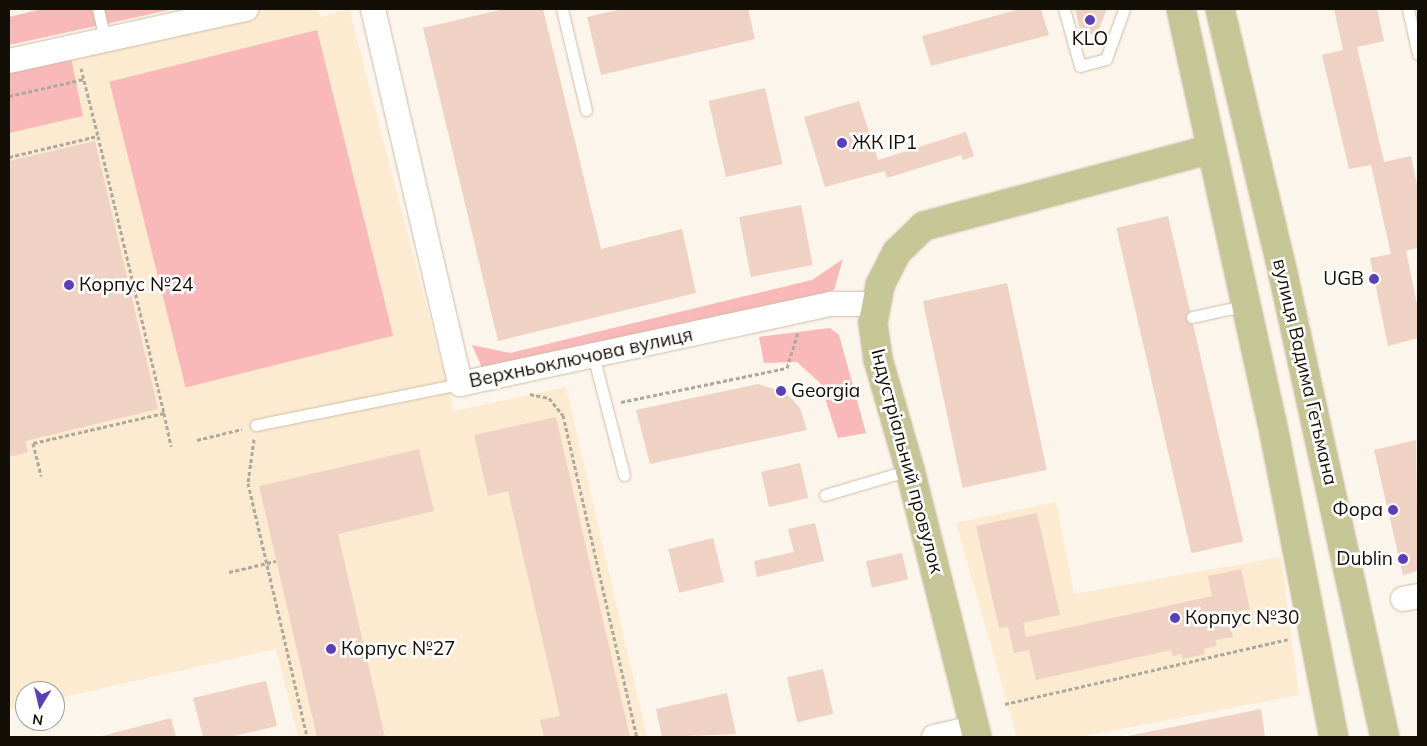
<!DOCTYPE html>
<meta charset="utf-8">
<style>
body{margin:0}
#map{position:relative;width:1427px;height:746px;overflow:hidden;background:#fcf5eb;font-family:Mulish,sans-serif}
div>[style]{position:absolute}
.built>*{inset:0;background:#fcead1}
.green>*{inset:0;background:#f9b9b9;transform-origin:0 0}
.building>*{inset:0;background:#efd2c4;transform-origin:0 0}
.path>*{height:3px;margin-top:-1.5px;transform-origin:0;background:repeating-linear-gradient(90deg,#afa89f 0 4px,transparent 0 6.5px)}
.roads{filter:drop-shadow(0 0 1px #ccbca4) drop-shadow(0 0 1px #ccbca4)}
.service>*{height:11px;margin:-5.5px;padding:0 5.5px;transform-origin:5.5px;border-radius:5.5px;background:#fff}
.minor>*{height:24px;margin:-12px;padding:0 12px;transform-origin:12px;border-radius:12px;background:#fff}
.primary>*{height:28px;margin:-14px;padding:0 14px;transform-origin:14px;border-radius:14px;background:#c6c595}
.dots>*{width:14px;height:14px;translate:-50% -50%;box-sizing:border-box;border:2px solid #fff;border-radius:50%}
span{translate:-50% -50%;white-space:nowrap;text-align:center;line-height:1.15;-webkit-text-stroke:5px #fff;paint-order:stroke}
.poi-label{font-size:19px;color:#140f06}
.left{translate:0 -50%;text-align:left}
.right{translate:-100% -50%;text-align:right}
.street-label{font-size:19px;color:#140f06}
.frame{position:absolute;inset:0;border:10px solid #140f06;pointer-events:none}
.north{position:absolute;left:15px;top:681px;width:50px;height:50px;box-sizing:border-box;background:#fff;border:1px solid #a19f9b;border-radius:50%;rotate:189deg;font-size:14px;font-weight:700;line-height:20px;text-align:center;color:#140f06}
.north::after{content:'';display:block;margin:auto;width:18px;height:22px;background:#5c3eb7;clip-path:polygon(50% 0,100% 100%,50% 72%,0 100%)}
</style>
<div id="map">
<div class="built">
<div style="clip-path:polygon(247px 9px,317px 9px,320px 17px,349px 9px,454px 411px,566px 387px,647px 737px,298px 737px,276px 649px,55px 699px,55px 691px,25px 691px,25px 706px,9px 709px,9px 64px)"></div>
<div style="clip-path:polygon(1056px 502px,1074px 594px,1281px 557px,1299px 695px,1078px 737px,1017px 737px,956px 523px)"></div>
</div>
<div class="green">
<div style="clip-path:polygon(42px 9px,174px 9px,9px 45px,9px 17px)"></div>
<div style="left:317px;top:30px;width:315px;height:214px;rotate:76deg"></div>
<div style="clip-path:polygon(71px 58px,83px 116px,9px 133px,9px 71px)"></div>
<div style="clip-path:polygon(843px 259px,834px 290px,773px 308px,483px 370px,472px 345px,510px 353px,812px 280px)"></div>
<div style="clip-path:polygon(830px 328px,839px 335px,866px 433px,838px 438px,820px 383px,797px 362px,764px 363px,759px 337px)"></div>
</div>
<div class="building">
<div style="clip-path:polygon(504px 9px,543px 9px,601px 249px,682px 229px,696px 293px,498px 341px,423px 28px)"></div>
<div style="clip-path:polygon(622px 9px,748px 9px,755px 39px,601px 75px,587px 17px)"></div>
<div style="clip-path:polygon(1020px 9px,1041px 9px,1049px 35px,931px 66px,922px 36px)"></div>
<div style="clip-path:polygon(1075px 9px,1107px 9px,1096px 36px,1080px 30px)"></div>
<div style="clip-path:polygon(1334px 9px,1377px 9px,1384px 41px,1357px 47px,1384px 162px,1411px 156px,1418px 189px,1418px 248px,1406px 251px,1418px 309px,1418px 338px,1388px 346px,1370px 258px,1391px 254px,1371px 165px,1349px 169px,1322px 55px,1343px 50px)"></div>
<div style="left:765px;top:88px;width:78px;height:58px;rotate:77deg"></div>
<div style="clip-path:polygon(859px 101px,878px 160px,966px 132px,974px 156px,963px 160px,961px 155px,887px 178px,885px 171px,825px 187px,804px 117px)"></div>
<div style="clip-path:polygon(95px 141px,158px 409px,25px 441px,28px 452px,9px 457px,9px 161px)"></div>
<div style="left:801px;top:205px;width:61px;height:63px;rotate:79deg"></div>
<div style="left:1168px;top:216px;width:334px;height:53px;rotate:77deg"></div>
<div style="left:1007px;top:283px;width:191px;height:86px;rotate:78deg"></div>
<div style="clip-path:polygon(758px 384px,786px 393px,800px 408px,807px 430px,650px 464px,636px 410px)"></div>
<div style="clip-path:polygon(556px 417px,630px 737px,544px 737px,540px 720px,560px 716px,508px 491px,488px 496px,474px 435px)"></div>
<div style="clip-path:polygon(1416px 440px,1418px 571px,1403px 575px,1374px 450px)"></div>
<div style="clip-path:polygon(419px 449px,434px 511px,338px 534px,385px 737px,317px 737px,259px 486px)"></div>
<div style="left:800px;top:463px;width:36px;height:40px;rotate:77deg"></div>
<div style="clip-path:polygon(1037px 513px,1060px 615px,1023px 623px,1026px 637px,1212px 596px,1208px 576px,1241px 569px,1250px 609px,1238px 611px,1242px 626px,1231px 628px,1233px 637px,1215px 640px,1217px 646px,1204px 649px,1205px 654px,1183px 659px,1182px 654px,1173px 656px,1171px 650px,1036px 680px,1029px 650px,1014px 653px,1008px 627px,999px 628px,976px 526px)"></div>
<div style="clip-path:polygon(815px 523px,824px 561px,757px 577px,754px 561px,794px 552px,788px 529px)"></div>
<div style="left:713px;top:538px;width:45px;height:46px;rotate:76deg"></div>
<div style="left:902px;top:553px;width:27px;height:37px;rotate:77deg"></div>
<div style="left:823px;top:669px;width:46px;height:37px;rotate:77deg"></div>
<div style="clip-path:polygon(266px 681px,277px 726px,230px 737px,203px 737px,193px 698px)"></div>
<div style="clip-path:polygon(727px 693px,736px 734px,662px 737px,656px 709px)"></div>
<div style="clip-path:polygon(1261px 709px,1265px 737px,1128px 737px,1128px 736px)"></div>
<div style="clip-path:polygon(171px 718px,176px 737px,98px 737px)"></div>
</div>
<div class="path">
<div style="left:81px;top:68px;width:70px;rotate:76deg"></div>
<div style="left:9px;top:96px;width:77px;rotate:-12.8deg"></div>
<div style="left:9px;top:157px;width:91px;rotate:-13.3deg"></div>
<div style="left:98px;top:136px;width:285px;rotate:76.6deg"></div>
<div style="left:164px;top:413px;width:134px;rotate:167.1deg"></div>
<div style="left:33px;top:443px;width:34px;rotate:76deg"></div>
<div style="left:530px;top:394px;width:19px;rotate:12deg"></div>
<div style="left:549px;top:398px;width:22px;rotate:51deg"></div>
<div style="left:563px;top:415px;width:330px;rotate:77.1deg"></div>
<div style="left:621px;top:402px;width:169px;rotate:-11.6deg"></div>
<div style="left:787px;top:368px;width:37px;rotate:-73deg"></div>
<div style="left:164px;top:413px;width:34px;rotate:78deg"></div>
<div style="left:254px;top:439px;width:44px;rotate:97.8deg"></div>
<div style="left:248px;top:483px;width:261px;rotate:76.9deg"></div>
<div style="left:197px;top:440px;width:46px;rotate:-13.7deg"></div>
<div style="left:229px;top:572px;width:48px;rotate:-13.2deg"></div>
<div style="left:1005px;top:704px;width:290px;rotate:-12.9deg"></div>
</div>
<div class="roads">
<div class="service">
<div style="left:98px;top:9px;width:32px;rotate:77deg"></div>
<div style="left:562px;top:9px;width:104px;rotate:76.6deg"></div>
<div style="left:1064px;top:9px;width:59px;rotate:74.3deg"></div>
<div style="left:1080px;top:66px;width:27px;rotate:-15deg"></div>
<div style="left:1106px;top:59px;width:53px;rotate:-70.2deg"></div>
<div style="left:1408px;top:9px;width:46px;rotate:77.5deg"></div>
<div style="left:1192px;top:317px;width:56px;rotate:-12.3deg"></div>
<div style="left:593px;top:355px;width:124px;rotate:75.5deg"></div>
<div style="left:256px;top:425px;width:208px;rotate:-11.4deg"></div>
<div style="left:825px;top:495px;width:89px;rotate:-16.4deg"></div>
</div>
<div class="minor">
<div style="left:373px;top:9px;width:385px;rotate:76.9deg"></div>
<div style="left:460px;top:384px;width:380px;rotate:-12.2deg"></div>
<div style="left:831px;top:304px;width:43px"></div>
<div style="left:9px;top:61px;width:243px;rotate:-12.4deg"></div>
<div style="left:1403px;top:599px;width:15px;rotate:-11deg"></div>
<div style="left:934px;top:737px;width:41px;rotate:-12.7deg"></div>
</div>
<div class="primary">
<div style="left:1181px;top:9px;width:423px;rotate:77.6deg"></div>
<div style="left:1272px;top:422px;width:321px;rotate:78.9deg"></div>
<div style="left:1220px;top:9px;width:272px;rotate:76.6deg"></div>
<div style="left:1283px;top:274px;width:474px;rotate:77.6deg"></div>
<div style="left:977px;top:737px;width:275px;rotate:-104.1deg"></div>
<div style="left:910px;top:470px;width:116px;rotate:-106.1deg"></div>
<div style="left:878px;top:359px;width:37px;rotate:-98deg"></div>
<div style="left:873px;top:322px;width:38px;rotate:-79deg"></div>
<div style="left:880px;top:285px;width:37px;rotate:-63deg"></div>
<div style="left:897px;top:252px;width:37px;rotate:-44deg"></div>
<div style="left:924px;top:226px;width:298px;rotate:-15deg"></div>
</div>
</div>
<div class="dots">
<div style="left:1090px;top:20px;background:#5c3eb7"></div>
<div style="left:842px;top:143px;background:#5c3eb7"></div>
<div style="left:1374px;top:279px;background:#5c3eb7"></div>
<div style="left:69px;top:285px;background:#5c3eb7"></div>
<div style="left:781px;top:391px;background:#5c3eb7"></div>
<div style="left:1393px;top:510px;background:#5c3eb7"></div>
<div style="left:1403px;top:559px;background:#5c3eb7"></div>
<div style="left:1175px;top:618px;background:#5c3eb7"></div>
<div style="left:331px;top:649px;background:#5c3eb7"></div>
</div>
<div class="poi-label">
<span style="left:1090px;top:39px">KLO</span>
<span class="left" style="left:852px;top:143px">ЖК IP1</span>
<span class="right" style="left:1364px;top:279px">UGB</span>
<span class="left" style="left:79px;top:285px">Корпус №24</span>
<span class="left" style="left:791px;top:391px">Georgia</span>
<span class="right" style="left:1383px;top:510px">Фора</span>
<span class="right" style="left:1393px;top:559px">Dublin</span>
<span class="left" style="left:1185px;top:618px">Корпус №30</span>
<span class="left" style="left:341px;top:649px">Корпус №27</span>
</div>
<div class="street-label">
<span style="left:581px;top:358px;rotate:-12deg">Верхньоключова вулиця</span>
<span style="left:1305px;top:372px;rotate:77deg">вулиця Вадима Гетьмана</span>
<span style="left:907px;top:461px;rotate:75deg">Індустріальний провулок</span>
</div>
<div class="frame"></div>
<div class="north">N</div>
</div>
